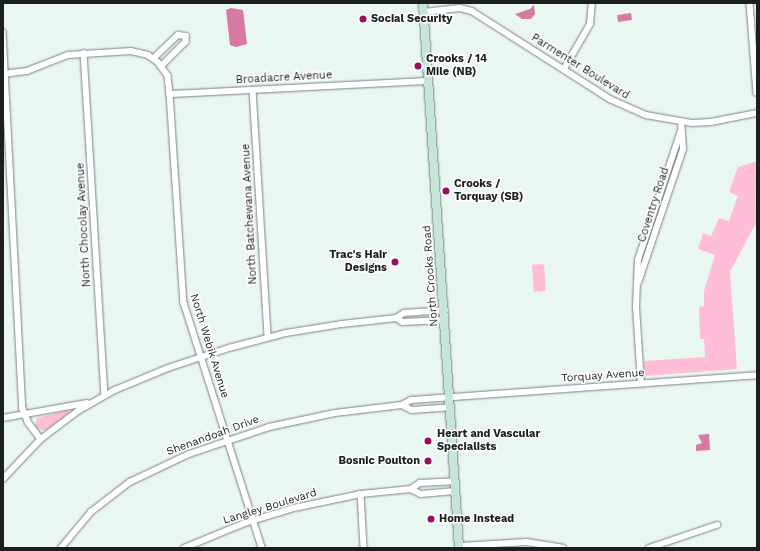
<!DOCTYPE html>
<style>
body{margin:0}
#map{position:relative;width:760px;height:551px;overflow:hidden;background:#eaf7f1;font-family:"Work Sans",sans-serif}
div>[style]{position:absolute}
.green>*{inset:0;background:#ffbdd8;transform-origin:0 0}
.water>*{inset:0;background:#d779a4;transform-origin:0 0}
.roads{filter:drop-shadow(0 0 1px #78837e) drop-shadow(0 0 1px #78837e)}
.minor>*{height:5.5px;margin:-2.75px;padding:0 2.75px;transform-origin:2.75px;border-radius:2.75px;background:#fff}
.secondary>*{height:8px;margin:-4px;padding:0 4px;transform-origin:4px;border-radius:4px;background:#c6e5da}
.dots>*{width:11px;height:11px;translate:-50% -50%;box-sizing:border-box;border:2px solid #fff;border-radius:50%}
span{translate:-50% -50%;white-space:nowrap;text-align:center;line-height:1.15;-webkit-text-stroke:3px #fff;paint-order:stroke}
.poi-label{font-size:11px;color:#1b1f1d;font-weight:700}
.left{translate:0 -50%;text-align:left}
.right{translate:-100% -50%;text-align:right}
.street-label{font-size:11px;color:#1b1f1d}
.frame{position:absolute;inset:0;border:4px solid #1b1f1d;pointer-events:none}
</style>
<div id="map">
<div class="green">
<div style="clip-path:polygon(757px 161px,757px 221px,730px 272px,737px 369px,645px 376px,644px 361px,705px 357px,704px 339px,700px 339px,699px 307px,704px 306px,704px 291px,715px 255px,698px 249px,703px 233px,711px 236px,719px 218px,729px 221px,738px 196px,729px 192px,738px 167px)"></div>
<div style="left:544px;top:264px;width:27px;height:12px;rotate:86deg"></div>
<div style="clip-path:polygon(68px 410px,70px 413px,46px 430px,40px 430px,35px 425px,37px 418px)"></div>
</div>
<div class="water">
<div style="clip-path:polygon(534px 5px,535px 14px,531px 19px,522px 19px,515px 14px,530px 9px)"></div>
<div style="clip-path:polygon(231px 8px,243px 10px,247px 44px,236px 47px,230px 45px,226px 10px)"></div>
<div style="left:631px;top:13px;width:7px;height:14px;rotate:82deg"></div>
<div style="clip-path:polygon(709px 434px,710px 450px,696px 451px,696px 445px,702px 443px,698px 435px)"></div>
</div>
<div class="roads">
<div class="minor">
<div style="left:750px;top:3px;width:90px;rotate:85.6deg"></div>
<div style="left:423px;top:12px;width:37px;rotate:-6deg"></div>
<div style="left:460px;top:8px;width:12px;rotate:14deg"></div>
<div style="left:472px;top:11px;width:164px;rotate:32.5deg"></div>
<div style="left:610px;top:99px;width:39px;rotate:24deg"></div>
<div style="left:646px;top:115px;width:47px;rotate:9.9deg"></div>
<div style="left:692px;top:123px;width:19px;rotate:-3deg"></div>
<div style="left:711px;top:122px;width:47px;rotate:-11.1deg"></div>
<div style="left:3px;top:32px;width:377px;rotate:87deg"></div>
<div style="left:23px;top:408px;width:15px;rotate:70deg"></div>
<div style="left:28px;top:422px;width:21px;rotate:53deg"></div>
<div style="left:84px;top:53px;width:343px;rotate:86.5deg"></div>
<div style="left:154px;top:58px;width:33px;rotate:-44deg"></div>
<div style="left:178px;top:35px;width:8px;rotate:7deg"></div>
<div style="left:186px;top:36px;width:6px;rotate:90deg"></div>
<div style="left:186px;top:42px;width:34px;rotate:135deg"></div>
<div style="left:564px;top:69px;width:52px;rotate:-60deg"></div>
<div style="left:590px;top:24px;width:21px;rotate:-85deg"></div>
<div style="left:3px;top:74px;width:24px;rotate:-7deg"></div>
<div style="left:27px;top:71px;width:44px;rotate:-21.3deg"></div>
<div style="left:68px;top:55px;width:63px;rotate:-3.6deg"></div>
<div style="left:131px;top:51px;width:17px;rotate:13deg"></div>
<div style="left:148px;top:55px;width:12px;rotate:35deg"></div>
<div style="left:158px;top:62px;width:17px;rotate:54deg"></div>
<div style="left:168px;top:76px;width:18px;rotate:84deg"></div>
<div style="left:170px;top:94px;width:259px;rotate:-2.9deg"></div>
<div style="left:253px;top:90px;width:247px;rotate:86.5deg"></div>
<div style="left:170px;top:94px;width:209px;rotate:86.2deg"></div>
<div style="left:184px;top:303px;width:257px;rotate:72.3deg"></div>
<div style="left:638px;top:283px;width:141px;rotate:-71.4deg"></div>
<div style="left:683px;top:149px;width:27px;rotate:-94deg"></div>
<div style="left:396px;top:318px;width:8px;rotate:30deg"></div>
<div style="left:403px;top:322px;width:42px;rotate:-2.7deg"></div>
<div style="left:641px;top:384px;width:77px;rotate:-93.7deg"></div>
<div style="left:636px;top:307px;width:47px;rotate:-87.6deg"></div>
<div style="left:638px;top:260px;width:136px;rotate:-71.6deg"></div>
<div style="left:402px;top:405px;width:11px;rotate:27deg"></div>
<div style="left:412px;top:410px;width:39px;rotate:-4deg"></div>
<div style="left:3px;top:418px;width:85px;rotate:-10.1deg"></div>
<div style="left:3px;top:479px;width:55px;rotate:-46.5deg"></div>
<div style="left:41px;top:439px;width:46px;rotate:-37.1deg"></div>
<div style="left:78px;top:411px;width:43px;rotate:-29.6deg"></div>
<div style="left:115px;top:390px;width:57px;rotate:-22.5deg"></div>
<div style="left:168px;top:368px;width:64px;rotate:-18.2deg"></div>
<div style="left:229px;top:348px;width:59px;rotate:-14.7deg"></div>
<div style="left:286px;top:333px;width:57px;rotate:-9.1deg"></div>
<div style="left:342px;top:324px;width:54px;rotate:-6.3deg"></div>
<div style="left:396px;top:318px;width:9px;rotate:-32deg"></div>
<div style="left:404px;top:313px;width:41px;rotate:-4.2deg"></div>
<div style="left:411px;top:489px;width:11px;rotate:27deg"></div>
<div style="left:421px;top:494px;width:34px;rotate:-5deg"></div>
<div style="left:361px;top:494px;width:54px;rotate:86.8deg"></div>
<div style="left:459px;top:546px;width:68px;rotate:-3.4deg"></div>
<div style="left:527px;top:542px;width:36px;rotate:9deg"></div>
<div style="left:61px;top:548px;width:47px;rotate:-50.2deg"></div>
<div style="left:91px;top:512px;width:49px;rotate:-37.6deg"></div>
<div style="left:130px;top:482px;width:65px;rotate:-25.4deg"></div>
<div style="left:189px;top:454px;width:84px;rotate:-18.6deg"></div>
<div style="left:269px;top:427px;width:67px;rotate:-12deg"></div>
<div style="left:335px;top:413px;width:67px;rotate:-6.8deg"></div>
<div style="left:402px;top:405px;width:10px;rotate:-29deg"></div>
<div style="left:411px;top:400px;width:347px;rotate:-4.1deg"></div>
<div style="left:184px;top:548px;width:66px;rotate:-22.3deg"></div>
<div style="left:245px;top:523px;width:51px;rotate:-17deg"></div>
<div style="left:294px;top:508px;width:68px;rotate:-11.8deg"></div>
<div style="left:361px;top:494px;width:50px;rotate:-5.7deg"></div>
<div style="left:411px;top:489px;width:11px;rotate:-34deg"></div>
<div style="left:420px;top:483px;width:34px;rotate:-3deg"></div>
<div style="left:649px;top:548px;width:72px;rotate:-18.7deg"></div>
</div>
<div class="secondary">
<div style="left:423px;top:3px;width:546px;rotate:86.22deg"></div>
</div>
</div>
<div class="dots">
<div style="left:363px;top:19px;background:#990d60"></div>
<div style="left:418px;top:66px;background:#990d60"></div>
<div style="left:446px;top:191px;background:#990d60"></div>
<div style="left:395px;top:262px;background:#990d60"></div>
<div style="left:428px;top:441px;background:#990d60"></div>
<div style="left:428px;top:461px;background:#990d60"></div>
<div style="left:431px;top:519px;background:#990d60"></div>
</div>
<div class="poi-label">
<span class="left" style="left:371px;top:19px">Social Security</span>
<span class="left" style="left:426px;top:66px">Crooks / 14<br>Mile (NB)</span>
<span class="left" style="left:454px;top:191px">Crooks /<br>Torquay (SB)</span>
<span class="right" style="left:387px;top:262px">Trac's Hair<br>Designs</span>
<span class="left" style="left:437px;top:441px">Heart and Vascular<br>Specialists</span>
<span class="right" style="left:420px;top:461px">Bosnic Poulton</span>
<span class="left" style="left:439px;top:519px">Home Instead</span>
</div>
<div class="street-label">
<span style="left:580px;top:67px;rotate:32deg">Parmenter Boulevard</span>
<span style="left:284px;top:78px;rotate:-3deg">Broadacre Avenue</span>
<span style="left:654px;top:205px;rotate:-72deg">Coventry Road</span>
<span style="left:250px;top:214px;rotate:-93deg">North Batchewana Avenue</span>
<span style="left:84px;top:225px;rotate:-93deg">North Chocolay Avenue</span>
<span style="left:431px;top:276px;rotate:-94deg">North Crooks Road</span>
<span style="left:209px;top:346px;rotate:73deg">North Webik Avenue</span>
<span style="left:603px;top:376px;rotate:-4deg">Torquay Avenue</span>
<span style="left:213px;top:436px;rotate:-20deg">Shenandoah Drive</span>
<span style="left:270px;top:507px;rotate:-17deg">Langley Boulevard</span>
</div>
<div class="frame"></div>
</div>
